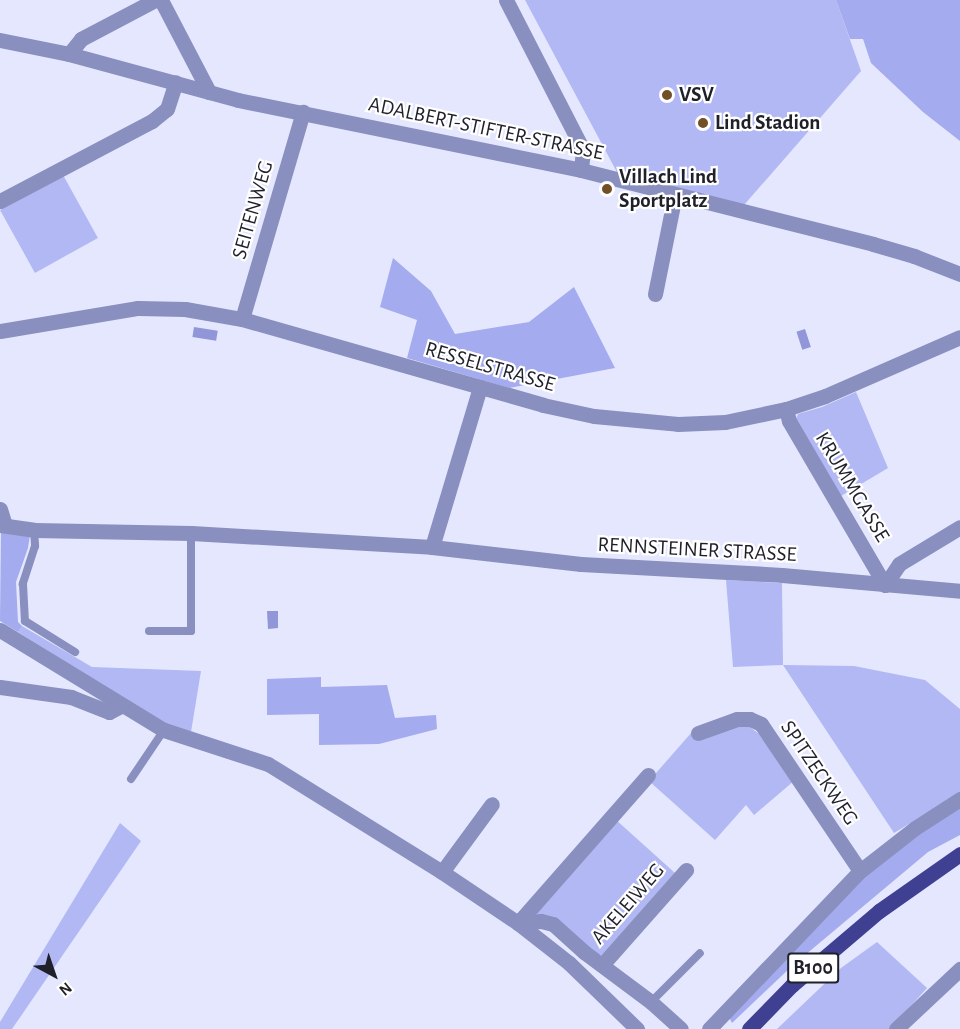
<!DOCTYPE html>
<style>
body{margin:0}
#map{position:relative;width:960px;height:1029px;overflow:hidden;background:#e4e7fe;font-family:"Alegreya Sans",sans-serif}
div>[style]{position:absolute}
.green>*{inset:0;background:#b1b8f4;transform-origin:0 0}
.forest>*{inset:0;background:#a4abee}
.water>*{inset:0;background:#9096d7;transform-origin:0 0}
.service>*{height:8px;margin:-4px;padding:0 4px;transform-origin:4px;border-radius:4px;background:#898fbe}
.minor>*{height:15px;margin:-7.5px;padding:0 7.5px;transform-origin:7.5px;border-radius:7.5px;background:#898fbe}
.primary>*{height:15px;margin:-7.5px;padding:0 7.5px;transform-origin:7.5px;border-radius:7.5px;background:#404093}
.dots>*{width:16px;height:16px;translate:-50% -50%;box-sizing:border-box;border:3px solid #fff;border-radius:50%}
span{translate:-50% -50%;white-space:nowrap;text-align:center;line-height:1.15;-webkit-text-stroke:4.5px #fff;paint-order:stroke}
.shield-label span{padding:2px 4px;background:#fff;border:2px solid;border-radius:4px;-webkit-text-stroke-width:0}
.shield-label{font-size:20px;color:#1f202a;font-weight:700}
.poi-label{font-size:21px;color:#1f202a;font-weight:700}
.left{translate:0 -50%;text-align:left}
.street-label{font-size:21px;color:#1f202a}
.north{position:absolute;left:24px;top:945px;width:60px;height:60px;-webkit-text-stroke:4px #fff;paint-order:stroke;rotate:140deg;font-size:16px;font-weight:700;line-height:24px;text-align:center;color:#1f202a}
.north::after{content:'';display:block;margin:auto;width:21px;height:27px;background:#1f202a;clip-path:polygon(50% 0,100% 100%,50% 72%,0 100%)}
</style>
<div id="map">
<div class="green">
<div style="clip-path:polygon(525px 0,836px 0,861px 71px,744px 205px,619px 176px)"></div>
<div style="left:63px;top:175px;width:72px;height:72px;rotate:61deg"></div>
<div style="clip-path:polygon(856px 392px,888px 468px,841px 496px,796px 419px,798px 414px,822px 407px)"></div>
<div style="clip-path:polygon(726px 580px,782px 583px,783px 665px,854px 666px,925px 680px,960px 709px,960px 793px,894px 833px,783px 665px,733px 667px)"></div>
<div style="clip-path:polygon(22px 626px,92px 667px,201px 671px,191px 732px,165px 725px,18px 632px)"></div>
<div style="clip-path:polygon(747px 725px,762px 736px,795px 780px,754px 815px,746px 805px,715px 840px,649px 781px,692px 732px)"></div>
<div style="clip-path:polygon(615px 819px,675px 873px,602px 955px,594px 954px,537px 915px,536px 910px)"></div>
<div style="clip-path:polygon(120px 823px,141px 841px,12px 1029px,0 1029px,0 1022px)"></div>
<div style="clip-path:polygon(877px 942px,927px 988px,890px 1029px,777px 1029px,841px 968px)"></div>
</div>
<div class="forest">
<div style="clip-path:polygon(836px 0,960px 0,960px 141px,923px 112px,871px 63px,863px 39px,850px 39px)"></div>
<div style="clip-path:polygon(393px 258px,431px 291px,455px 334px,529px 322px,574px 287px,615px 368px,509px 388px,407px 358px,417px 320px,380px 307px)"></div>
<div style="clip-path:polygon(1px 531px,30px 535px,28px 548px,16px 582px,18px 622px,22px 626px,18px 632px,0 621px)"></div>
<div style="clip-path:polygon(321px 677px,321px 687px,387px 685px,395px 718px,436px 715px,437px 729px,379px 744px,319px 745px,319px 714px,267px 715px,267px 679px)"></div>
<div style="clip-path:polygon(960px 805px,960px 835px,928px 852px,792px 966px,732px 1023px,729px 1017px,864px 875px)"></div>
</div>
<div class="water">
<div style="left:194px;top:327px;width:24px;height:10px;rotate:9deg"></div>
<div style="left:805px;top:329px;width:19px;height:9px;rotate:72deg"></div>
<div style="clip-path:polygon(267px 611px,278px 611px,278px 628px,268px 629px)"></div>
</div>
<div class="service">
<div style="left:34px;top:530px;width:16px;rotate:86deg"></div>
<div style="left:35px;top:546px;width:40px;rotate:108deg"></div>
<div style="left:23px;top:584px;width:37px;rotate:87deg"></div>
<div style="left:25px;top:621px;width:59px;rotate:31.8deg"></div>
<div style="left:149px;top:631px;width:42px"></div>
<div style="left:191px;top:631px;width:98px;rotate:-90deg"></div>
<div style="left:131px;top:779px;width:59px;rotate:-56deg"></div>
<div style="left:651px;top:1002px;width:69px;rotate:-45deg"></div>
</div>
<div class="minor">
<div style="left:161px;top:0;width:104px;rotate:62.4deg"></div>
<div style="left:506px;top:0;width:169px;rotate:62.8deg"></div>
<div style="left:583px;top:150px;width:20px;rotate:96deg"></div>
<div style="left:0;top:40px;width:70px;rotate:11.5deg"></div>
<div style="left:69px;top:54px;width:175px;rotate:15.2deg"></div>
<div style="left:238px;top:100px;width:350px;rotate:11.5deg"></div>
<div style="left:581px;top:170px;width:301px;rotate:14.2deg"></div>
<div style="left:873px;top:244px;width:43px;rotate:16.3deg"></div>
<div style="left:914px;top:256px;width:49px;rotate:21.4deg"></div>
<div style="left:69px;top:54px;width:19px;rotate:-51deg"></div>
<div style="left:81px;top:39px;width:84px;rotate:-27.8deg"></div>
<div style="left:0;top:201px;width:172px;rotate:-27.8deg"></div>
<div style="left:152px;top:121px;width:19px;rotate:-39deg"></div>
<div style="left:167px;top:109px;width:28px;rotate:-72deg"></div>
<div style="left:655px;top:294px;width:101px;rotate:-78.6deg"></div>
<div style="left:242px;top:319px;width:216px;rotate:-73.6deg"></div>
<div style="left:0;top:331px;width:140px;rotate:-9.5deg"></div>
<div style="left:138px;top:308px;width:47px;rotate:1.2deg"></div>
<div style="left:185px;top:309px;width:58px;rotate:10deg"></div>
<div style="left:242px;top:319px;width:313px;rotate:15.9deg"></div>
<div style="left:543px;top:405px;width:52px;rotate:12.2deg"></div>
<div style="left:594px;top:416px;width:84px;rotate:5.4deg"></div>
<div style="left:678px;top:424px;width:47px;rotate:-2.4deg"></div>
<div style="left:725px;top:422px;width:62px;rotate:-12deg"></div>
<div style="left:786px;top:409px;width:41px;rotate:-18.4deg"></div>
<div style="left:825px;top:396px;width:147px;rotate:-23.6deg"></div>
<div style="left:786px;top:409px;width:12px;rotate:76deg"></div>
<div style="left:789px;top:421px;width:190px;rotate:59.7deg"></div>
<div style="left:885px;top:585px;width:25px;rotate:-56deg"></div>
<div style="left:899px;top:564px;width:71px;rotate:-31.2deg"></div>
<div style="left:0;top:509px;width:17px;rotate:73deg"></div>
<div style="left:0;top:525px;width:34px;rotate:8deg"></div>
<div style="left:34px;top:530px;width:157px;rotate:1.1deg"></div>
<div style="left:191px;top:533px;width:241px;rotate:3.3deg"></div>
<div style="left:432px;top:547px;width:150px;rotate:6.5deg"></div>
<div style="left:581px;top:564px;width:201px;rotate:3.1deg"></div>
<div style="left:782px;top:575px;width:179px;rotate:5.1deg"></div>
<div style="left:432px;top:547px;width:167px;rotate:-73.3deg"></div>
<div style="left:0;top:630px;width:192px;rotate:31.4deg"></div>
<div style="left:164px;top:730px;width:109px;rotate:18.1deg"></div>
<div style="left:268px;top:764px;width:205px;rotate:31.8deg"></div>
<div style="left:442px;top:872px;width:92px;rotate:33.9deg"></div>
<div style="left:518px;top:923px;width:65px;rotate:38.1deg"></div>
<div style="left:569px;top:963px;width:95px;rotate:44.1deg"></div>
<div style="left:0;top:687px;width:72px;rotate:8deg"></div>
<div style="left:71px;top:697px;width:41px;rotate:21.5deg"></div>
<div style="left:109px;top:712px;width:13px;rotate:-27deg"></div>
<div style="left:698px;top:733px;width:41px;rotate:-19.7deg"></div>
<div style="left:737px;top:719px;width:13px"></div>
<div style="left:750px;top:719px;width:12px;rotate:24deg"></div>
<div style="left:761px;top:724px;width:177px;rotate:56deg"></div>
<div style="left:442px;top:872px;width:84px;rotate:-53.7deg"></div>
<div style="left:518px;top:923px;width:23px;rotate:-5deg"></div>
<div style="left:541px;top:921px;width:12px;rotate:14deg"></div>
<div style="left:553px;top:924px;width:42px;rotate:42.1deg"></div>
<div style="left:584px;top:952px;width:84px;rotate:36.7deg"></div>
<div style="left:651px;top:1002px;width:40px;rotate:42deg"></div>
<div style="left:518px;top:923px;width:197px;rotate:-48.7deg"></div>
<div style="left:602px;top:965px;width:127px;rotate:-48.5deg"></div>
<div style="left:709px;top:1029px;width:219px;rotate:-46.3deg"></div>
<div style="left:860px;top:871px;width:70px;rotate:-38deg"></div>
<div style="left:915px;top:828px;width:54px;rotate:-32.8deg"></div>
<div style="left:896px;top:1029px;width:88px;rotate:-43.2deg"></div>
</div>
<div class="primary">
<div style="left:749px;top:1029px;width:62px;rotate:-45.7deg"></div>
<div style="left:792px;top:985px;width:114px;rotate:-40.4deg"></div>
<div style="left:879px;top:911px;width:99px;rotate:-35.1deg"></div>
</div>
<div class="dots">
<div style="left:667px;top:95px;background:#714f27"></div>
<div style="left:703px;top:123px;background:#714f27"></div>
<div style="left:607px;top:189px;background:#714f27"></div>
</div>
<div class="shield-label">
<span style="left:813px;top:968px">B100</span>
</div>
<div class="poi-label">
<span class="left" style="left:679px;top:95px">VSV</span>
<span class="left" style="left:715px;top:123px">Lind Stadion</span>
<span class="left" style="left:619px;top:189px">Villach Lind<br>Sportplatz</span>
</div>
<div class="street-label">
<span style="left:486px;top:129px;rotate:12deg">ADALBERT-STIFTER-STRASSE</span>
<span style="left:253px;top:210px;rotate:-74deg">SEITENWEG</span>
<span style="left:490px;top:367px;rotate:16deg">RESSELSTRASSE</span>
<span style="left:852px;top:487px;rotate:59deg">KRUMMGASSE</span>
<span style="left:697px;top:550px;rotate:3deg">RENNSTEINER STRASSE</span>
<span style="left:819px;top:773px;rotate:56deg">SPITZECKWEG</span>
<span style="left:628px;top:904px;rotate:-49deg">AKELEIWEG</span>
</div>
<div class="north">N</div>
</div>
